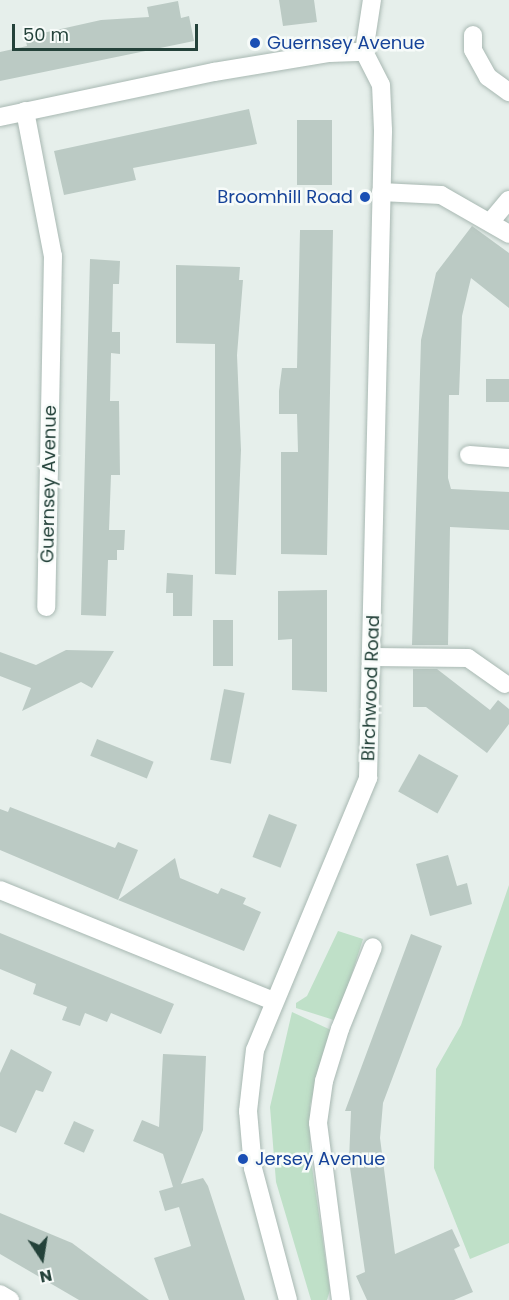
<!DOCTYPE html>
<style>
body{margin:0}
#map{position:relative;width:509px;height:1300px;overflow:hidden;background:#e6efeb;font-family:Poppins,sans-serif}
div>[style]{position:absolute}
.green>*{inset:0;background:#bfe0c8}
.building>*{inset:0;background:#bbcac4;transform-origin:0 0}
.roads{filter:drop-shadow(0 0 2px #a8b8b2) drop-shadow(0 0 2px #a8b8b2)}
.minor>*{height:18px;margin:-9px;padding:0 9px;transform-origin:9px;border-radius:9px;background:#fff}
.dots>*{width:16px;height:16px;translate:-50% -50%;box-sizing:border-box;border:3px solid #f7fbf9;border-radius:50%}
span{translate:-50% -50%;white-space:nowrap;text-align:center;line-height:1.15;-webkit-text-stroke:5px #f7fbf9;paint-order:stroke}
.transit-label{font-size:18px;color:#164399}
.left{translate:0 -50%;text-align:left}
.right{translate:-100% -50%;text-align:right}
.street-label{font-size:18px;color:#24423a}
.north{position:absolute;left:12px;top:1228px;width:60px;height:60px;-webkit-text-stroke:4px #f7fbf9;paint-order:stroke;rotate:168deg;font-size:16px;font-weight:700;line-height:24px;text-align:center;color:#24423a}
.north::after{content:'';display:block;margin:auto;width:21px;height:27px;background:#24423a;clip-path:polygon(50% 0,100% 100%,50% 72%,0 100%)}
.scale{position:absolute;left:12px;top:24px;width:186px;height:27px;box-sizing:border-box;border:3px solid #24423a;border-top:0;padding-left:8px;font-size:18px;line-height:21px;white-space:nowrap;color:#24423a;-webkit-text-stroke:4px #f7fbf9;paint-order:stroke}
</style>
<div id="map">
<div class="green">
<div style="clip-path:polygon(509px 885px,509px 1243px,470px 1259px,434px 1168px,436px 1069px,461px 1025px)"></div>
<div style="clip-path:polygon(338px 931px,363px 939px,337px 1021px,296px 1008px,296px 1003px,307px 996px)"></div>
<div style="clip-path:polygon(292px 1012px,331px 1030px,310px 1105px,310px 1153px,330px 1290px,327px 1300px,311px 1300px,276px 1182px,270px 1107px)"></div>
</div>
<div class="building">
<div style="clip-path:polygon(279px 0,314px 0,317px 22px,283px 26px)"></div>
<div style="clip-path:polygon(178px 1px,181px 18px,189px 16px,194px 41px,0 81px,0 52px,27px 46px,25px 37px,101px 20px,149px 17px,147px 7px)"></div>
<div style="clip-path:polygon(249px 109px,257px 144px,133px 168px,136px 180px,64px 195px,54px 151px)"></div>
<div style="left:332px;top:120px;width:65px;height:35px;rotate:90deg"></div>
<div style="clip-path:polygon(472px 226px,509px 253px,509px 308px,471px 278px,462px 316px,459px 395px,449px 395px,448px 478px,451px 489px,509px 492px,509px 530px,450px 527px,448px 645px,412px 645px,421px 340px,436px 273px)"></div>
<div style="clip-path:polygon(300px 230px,333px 230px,327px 555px,281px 554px,281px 452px,298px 452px,297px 414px,279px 414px,279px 391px,282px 368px,297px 368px)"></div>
<div style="clip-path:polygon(90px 259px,120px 261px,119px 284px,113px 284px,112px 332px,120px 332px,120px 354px,111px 353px,110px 401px,119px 401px,120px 475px,111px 475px,109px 530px,125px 530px,124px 550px,117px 550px,117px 560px,108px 560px,106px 616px,81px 615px)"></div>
<div style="clip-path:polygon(176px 265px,240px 267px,239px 280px,243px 280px,237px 355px,241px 450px,236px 575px,215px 574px,215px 344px,176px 343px)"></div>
<div style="left:486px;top:379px;width:23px;height:23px"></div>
<div style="clip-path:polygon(167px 573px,193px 575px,192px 616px,173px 616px,173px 593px,166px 593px)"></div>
<div style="clip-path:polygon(327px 590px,327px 692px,292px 690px,292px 639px,278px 640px,278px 591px)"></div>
<div style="left:213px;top:620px;width:20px;height:46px"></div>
<div style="clip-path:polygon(66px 650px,114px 651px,92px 688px,81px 682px,22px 711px,31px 688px,0 676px,0 652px,36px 665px)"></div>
<div style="clip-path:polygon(413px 669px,437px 669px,490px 710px,498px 700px,509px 709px,509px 724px,487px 753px,426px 707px,413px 707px)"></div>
<div style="left:224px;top:689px;width:21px;height:72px;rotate:11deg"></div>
<div style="left:97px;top:739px;width:61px;height:18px;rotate:22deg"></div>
<div style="left:419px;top:754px;width:45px;height:43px;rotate:29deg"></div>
<div style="clip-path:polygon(10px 807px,115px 848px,118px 842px,138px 850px,118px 900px,0 850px,0 809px,8px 812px)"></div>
<div style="left:269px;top:814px;width:30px;height:46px;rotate:21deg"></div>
<div style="clip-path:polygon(448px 855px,457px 886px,467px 883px,472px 904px,430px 916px,416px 864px)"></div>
<div style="clip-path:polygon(175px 858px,180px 878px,218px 894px,221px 888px,246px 898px,243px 904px,261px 912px,244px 951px,118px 900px)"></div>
<div style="clip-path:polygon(0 933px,174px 1004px,161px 1034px,111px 1013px,107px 1022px,85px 1013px,80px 1026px,62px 1020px,67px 1007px,33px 994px,36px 984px,0 969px)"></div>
<div style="clip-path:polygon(411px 934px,442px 946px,383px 1103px,380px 1138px,395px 1254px,452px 1229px,460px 1246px,454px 1249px,473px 1292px,454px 1300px,367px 1300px,356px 1276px,365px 1272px,349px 1161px,351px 1111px,345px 1111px)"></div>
<div style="clip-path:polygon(11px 1049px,52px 1072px,43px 1092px,36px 1090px,16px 1133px,0 1126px,0 1073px)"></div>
<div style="clip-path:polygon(163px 1054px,206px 1056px,203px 1130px,181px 1184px,203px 1178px,208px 1186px,245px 1300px,169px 1300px,154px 1258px,191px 1246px,179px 1207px,165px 1211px,159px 1191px,173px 1187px,163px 1154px,133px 1141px,142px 1120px,159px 1127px)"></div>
<div style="left:74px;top:1121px;width:22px;height:25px;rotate:24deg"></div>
<div style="clip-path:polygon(0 1213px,72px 1243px,149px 1300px,79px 1300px,0 1254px)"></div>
</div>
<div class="roads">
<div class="minor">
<div style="left:473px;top:35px;width:15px;rotate:90deg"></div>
<div style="left:473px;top:50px;width:31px;rotate:61deg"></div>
<div style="left:488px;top:77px;width:26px;rotate:36deg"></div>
<div style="left:364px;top:52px;width:53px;rotate:-81.3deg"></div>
<div style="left:25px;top:111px;width:148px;rotate:79.1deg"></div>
<div style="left:53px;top:256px;width:351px;rotate:91.1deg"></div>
<div style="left:0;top:117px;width:219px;rotate:-11.9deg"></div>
<div style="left:214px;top:72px;width:117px;rotate:-9.4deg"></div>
<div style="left:329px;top:53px;width:35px;rotate:-2deg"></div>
<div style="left:381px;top:192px;width:60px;rotate:2.9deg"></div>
<div style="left:441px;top:195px;width:78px;rotate:29.8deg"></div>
<div style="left:492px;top:220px;width:26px;rotate:-50deg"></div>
<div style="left:469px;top:455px;width:40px;rotate:4.3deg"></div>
<div style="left:372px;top:657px;width:96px;rotate:0.6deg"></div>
<div style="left:468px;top:658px;width:45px;rotate:35.1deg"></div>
<div style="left:0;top:890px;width:295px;rotate:22.1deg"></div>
<div style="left:0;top:1294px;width:12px;rotate:31deg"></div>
<div style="left:288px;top:1300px;width:137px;rotate:-104.9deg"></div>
<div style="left:253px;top:1168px;width:57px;rotate:-95deg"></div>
<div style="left:248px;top:1111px;width:61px;rotate:-83.5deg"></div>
<div style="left:255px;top:1050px;width:295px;rotate:-67.4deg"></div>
<div style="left:368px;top:778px;width:648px;rotate:-88.67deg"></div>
<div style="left:383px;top:130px;width:45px;rotate:-92.5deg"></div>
<div style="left:381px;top:85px;width:37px;rotate:-117deg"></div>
<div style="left:341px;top:1300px;width:178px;rotate:-97.4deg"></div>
<div style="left:318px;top:1123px;width:42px;rotate:-81.9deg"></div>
<div style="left:324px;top:1081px;width:54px;rotate:-72.9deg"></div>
<div style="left:340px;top:1029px;width:88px;rotate:-68.1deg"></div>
</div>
</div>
<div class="dots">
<div style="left:255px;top:43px;background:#1a4fb4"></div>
<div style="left:365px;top:197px;background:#1a4fb4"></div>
<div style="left:243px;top:1159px;background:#1a4fb4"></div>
</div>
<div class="transit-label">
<span class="left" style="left:267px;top:43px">Guernsey Avenue</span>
<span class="right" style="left:353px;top:197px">Broomhill Road</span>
<span class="left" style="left:255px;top:1159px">Jersey Avenue</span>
</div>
<div class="street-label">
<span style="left:49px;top:484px;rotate:-89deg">Guernsey Avenue</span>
<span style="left:371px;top:688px;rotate:-88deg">Birchwood Road</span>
</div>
<div class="north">N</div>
<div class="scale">50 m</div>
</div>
